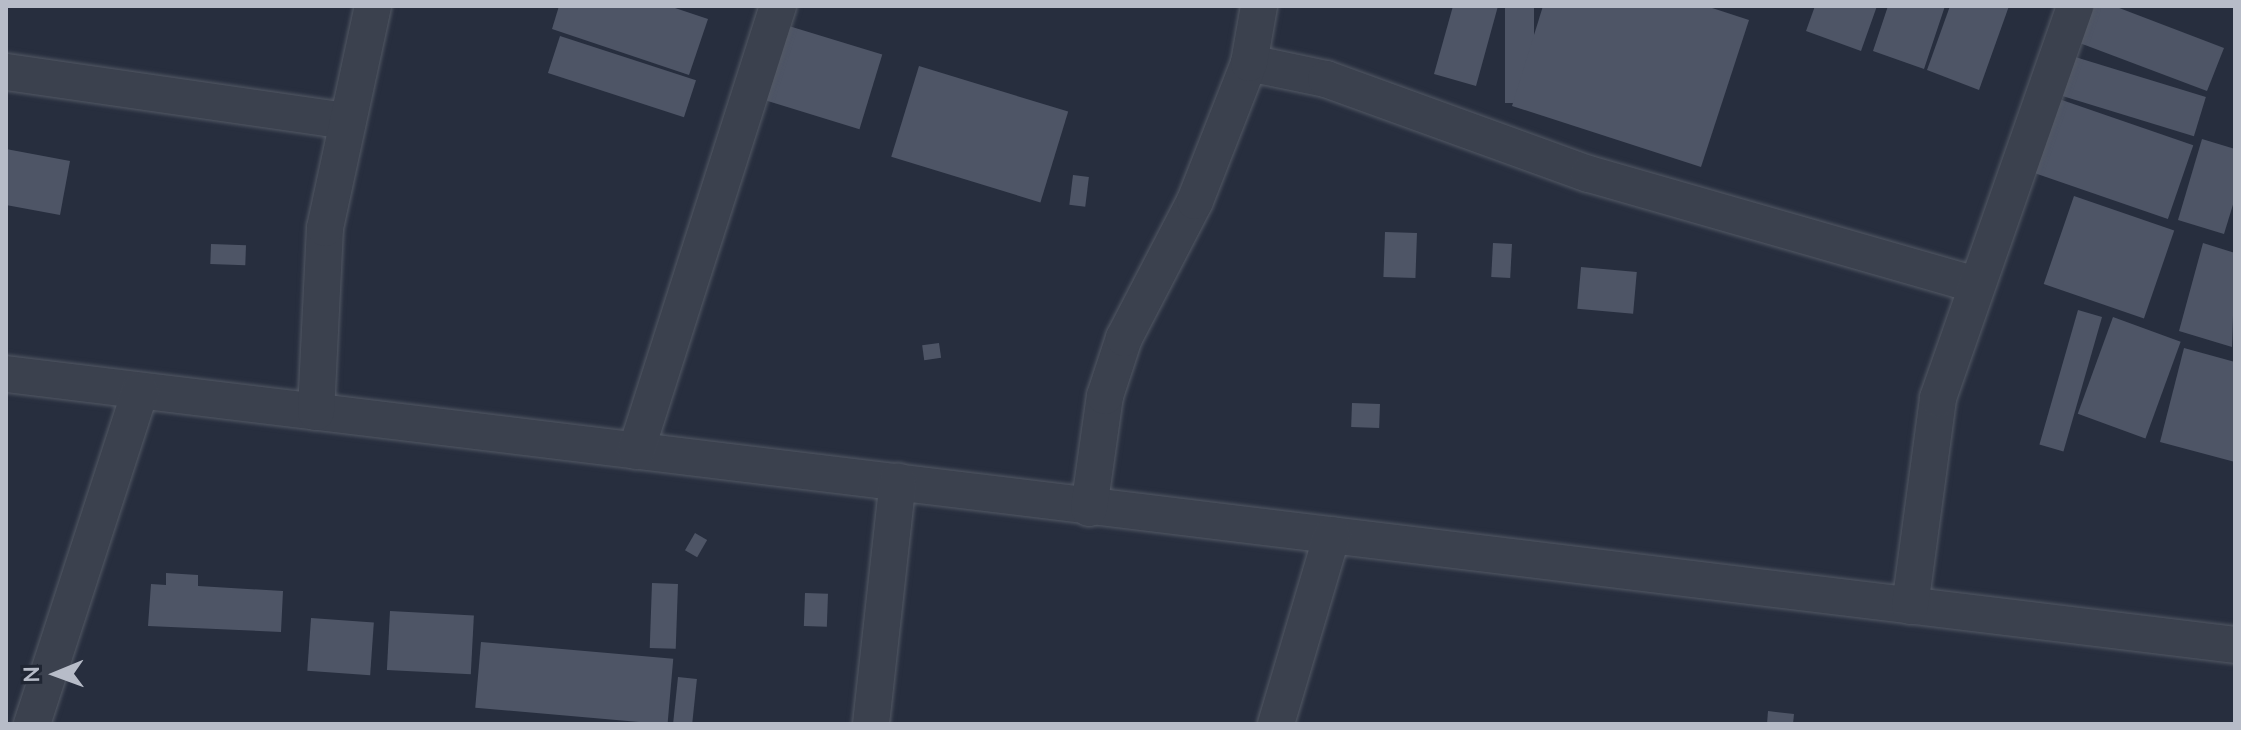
<!DOCTYPE html>
<style>
body{margin:0}
#map{position:relative;width:2241px;height:730px;overflow:hidden;background:#272e3e;font-family:"Nunito Sans",sans-serif}
div>[style]{position:absolute}
.building>*{inset:0;background:#4e5566;transform-origin:0 0}
.roads{filter:drop-shadow(0 0 2px #535965) drop-shadow(0 0 2px #535965)}
.minor>*{height:36px;margin:-18px;padding:0 18px;transform-origin:18px;border-radius:18px;background:#3b414e}
span{translate:-50% -50%;white-space:nowrap;text-align:center;line-height:1.15;-webkit-text-stroke:8px #202633;paint-order:stroke}
.frame{position:absolute;inset:0;border:8px solid #b7bcc8;pointer-events:none}
.north{position:absolute;left:16px;top:634px;width:80px;height:80px;-webkit-text-stroke:6px #202633;paint-order:stroke;rotate:269deg;font-size:22px;font-weight:700;line-height:32px;text-align:center;color:#b7bcc8}
.north::after{content:'';display:block;margin:auto;width:28px;height:36px;background:#b7bcc8;clip-path:polygon(50% 0,100% 100%,50% 72%,0 100%)}
</style>
<div id="map">
<div class="building">
<div style="clip-path:polygon(559px 6px,669px 6px,708px 19px,689px 75px,552px 29px)"></div>
<div style="clip-path:polygon(1453px 6px,1498px 6px,1476px 86px,1434px 74px)"></div>
<div style="left:1505px;top:6px;width:29px;height:97px"></div>
<div style="clip-path:polygon(1543px 6px,1706px 6px,1749px 20px,1701px 167px,1512px 106px)"></div>
<div style="clip-path:polygon(1815px 6px,1877px 6px,1861px 51px,1806px 31px)"></div>
<div style="clip-path:polygon(1888px 6px,1945px 6px,1924px 69px,1873px 51px)"></div>
<div style="clip-path:polygon(1950px 6px,2009px 6px,1979px 90px,1927px 70px)"></div>
<div style="clip-path:polygon(2091px 6px,2114px 6px,2224px 48px,2207px 91px,2077px 42px)"></div>
<div style="left:779px;top:23px;width:108px;height:78px;rotate:17deg"></div>
<div style="left:560px;top:36px;width:143px;height:39px;rotate:18deg"></div>
<div style="left:2072px;top:56px;width:140px;height:41px;rotate:17deg"></div>
<div style="left:919px;top:66px;width:156px;height:95px;rotate:17deg"></div>
<div style="left:2059px;top:99px;width:142px;height:78px;rotate:19deg"></div>
<div style="clip-path:polygon(2202px 139px,2235px 149px,2235px 198px,2224px 234px,2178px 220px)"></div>
<div style="clip-path:polygon(6px 149px,70px 161px,60px 215px,6px 205px)"></div>
<div style="left:1073px;top:175px;width:16px;height:30px;rotate:7deg"></div>
<div style="left:2074px;top:196px;width:106px;height:93px;rotate:19deg"></div>
<div style="left:1385px;top:232px;width:32px;height:45px;rotate:2deg"></div>
<div style="left:1493px;top:243px;width:19px;height:34px;rotate:3deg"></div>
<div style="clip-path:polygon(2203px 243px,2235px 253px,2232px 347px,2179px 331px)"></div>
<div style="left:211px;top:244px;width:35px;height:20px;rotate:2deg"></div>
<div style="left:1581px;top:267px;width:56px;height:42px;rotate:5deg"></div>
<div style="left:2078px;top:310px;width:25px;height:140px;rotate:16deg"></div>
<div style="left:2113px;top:317px;width:72px;height:103px;rotate:20deg"></div>
<div style="left:939px;top:343px;width:15px;height:17px;rotate:82deg"></div>
<div style="clip-path:polygon(2184px 348px,2235px 362px,2235px 462px,2160px 442px)"></div>
<div style="left:1352px;top:403px;width:28px;height:24px;rotate:2deg"></div>
<div style="left:695px;top:533px;width:14px;height:20px;rotate:30deg"></div>
<div style="clip-path:polygon(166px 573px,198px 575px,198px 586px,283px 591px,281px 632px,148px 626px,151px 584px,166px 585px)"></div>
<div style="left:652px;top:583px;width:26px;height:65px;rotate:2deg"></div>
<div style="left:805px;top:593px;width:23px;height:33px;rotate:2deg"></div>
<div style="left:390px;top:611px;width:84px;height:59px;rotate:3deg"></div>
<div style="left:311px;top:618px;width:63px;height:53px;rotate:4deg"></div>
<div style="left:481px;top:642px;width:193px;height:66px;rotate:5deg"></div>
<div style="left:678px;top:677px;width:19px;height:47px;rotate:6deg"></div>
<div style="clip-path:polygon(1768px 711px,1794px 714px,1793px 724px,1767px 724px)"></div>
</div>
<div class="roads">
<div class="minor">
<div style="left:1249px;top:63px;width:79px;rotate:11.7deg"></div>
<div style="left:1326px;top:79px;width:280px;rotate:19.9deg"></div>
<div style="left:1589px;top:174px;width:403px;rotate:16deg"></div>
<div style="left:6px;top:72px;width:345px;rotate:8.2deg"></div>
<div style="left:6px;top:374px;width:2245px;rotate:6.93deg"></div>
<div style="left:316px;top:412px;width:184px;rotate:-87.2deg"></div>
<div style="left:325px;top:228px;width:227px;rotate:-77.8deg"></div>
<div style="left:636px;top:451px;width:467px;rotate:-72.3deg"></div>
<div style="left:1089px;top:508px;width:113px;rotate:-81.9deg"></div>
<div style="left:1105px;top:396px;width:61px;rotate:-71.9deg"></div>
<div style="left:1124px;top:338px;width:154px;rotate:-62.6deg"></div>
<div style="left:1195px;top:201px;width:148px;rotate:-68.6deg"></div>
<div style="left:1249px;top:63px;width:58px;rotate:-80deg"></div>
<div style="left:1910px;top:606px;width:210px;rotate:-82.3deg"></div>
<div style="left:1938px;top:398px;width:415px;rotate:-70.7deg"></div>
<div style="left:32px;top:724px;width:350px;rotate:-72deg"></div>
<div style="left:871px;top:724px;width:244px;rotate:-83.7deg"></div>
<div style="left:1276px;top:724px;width:197px;rotate:-73.5deg"></div>
</div>
</div>
<div class="frame"></div>
<div class="north">N</div>
</div>
